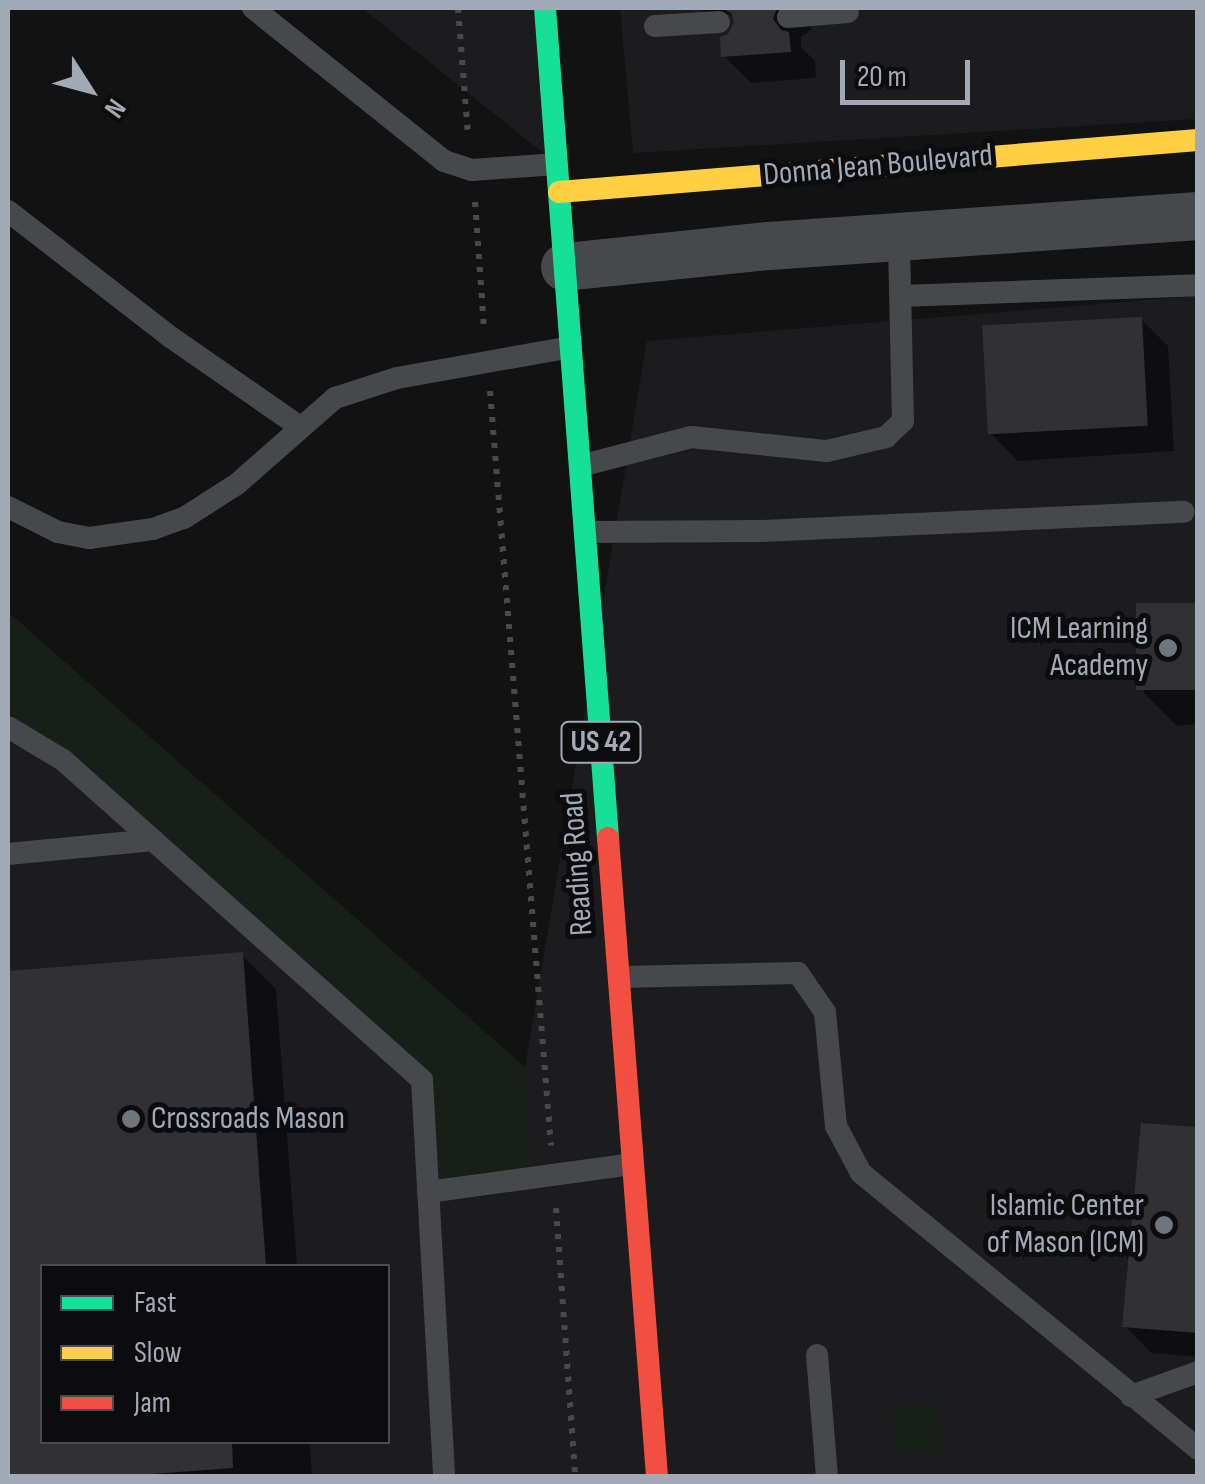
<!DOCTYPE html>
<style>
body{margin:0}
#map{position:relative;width:1205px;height:1484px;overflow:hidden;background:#121212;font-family:"Sofia Sans Condensed",sans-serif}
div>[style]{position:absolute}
.built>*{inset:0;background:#1c1c1e}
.green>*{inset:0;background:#181f18;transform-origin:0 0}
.shadow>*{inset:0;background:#0007}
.building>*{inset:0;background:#313133;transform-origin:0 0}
.path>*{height:6px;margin-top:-3px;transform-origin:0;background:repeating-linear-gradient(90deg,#47494d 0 5px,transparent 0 13px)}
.lane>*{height:22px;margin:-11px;padding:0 11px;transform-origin:11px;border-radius:11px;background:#46484b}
.street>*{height:48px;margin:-24px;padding:0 24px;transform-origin:24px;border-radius:24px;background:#46484b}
.fast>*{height:22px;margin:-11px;padding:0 11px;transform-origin:11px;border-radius:11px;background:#16e098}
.slow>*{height:22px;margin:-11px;padding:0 11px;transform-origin:11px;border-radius:11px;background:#ffcf43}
.jam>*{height:22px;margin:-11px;padding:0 11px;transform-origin:11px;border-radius:11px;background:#f24e42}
.dots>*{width:28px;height:28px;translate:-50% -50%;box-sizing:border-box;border:5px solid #0c0c0e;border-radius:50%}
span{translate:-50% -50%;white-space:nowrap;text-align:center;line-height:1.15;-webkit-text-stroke:10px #0c0c0e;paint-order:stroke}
.shield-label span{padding:2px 8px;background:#0c0c0e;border:2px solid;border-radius:8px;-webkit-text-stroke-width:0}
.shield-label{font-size:30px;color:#a1aab5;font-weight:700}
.street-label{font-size:32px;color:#a1aab5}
.poi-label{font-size:32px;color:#a1aab5}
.right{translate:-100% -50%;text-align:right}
.left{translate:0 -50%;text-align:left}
.frame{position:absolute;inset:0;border:10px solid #a1aab5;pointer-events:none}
.legend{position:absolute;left:40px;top:1264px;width:350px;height:180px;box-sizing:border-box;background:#0c0c0e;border:2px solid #484b51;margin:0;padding:12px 18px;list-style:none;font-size:30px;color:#a1aab5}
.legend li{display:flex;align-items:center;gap:20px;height:50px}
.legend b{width:50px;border:2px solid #484b51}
.north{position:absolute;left:40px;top:40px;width:100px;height:100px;-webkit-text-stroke:8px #0c0c0e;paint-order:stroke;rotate:126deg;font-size:28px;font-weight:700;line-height:40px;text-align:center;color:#a1aab5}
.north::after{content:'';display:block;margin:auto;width:35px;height:45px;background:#a1aab5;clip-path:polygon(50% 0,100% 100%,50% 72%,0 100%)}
.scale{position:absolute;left:840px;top:60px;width:130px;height:45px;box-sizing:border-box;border:5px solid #a1aab5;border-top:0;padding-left:12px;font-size:30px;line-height:35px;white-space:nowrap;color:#a1aab5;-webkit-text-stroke:8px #0c0c0e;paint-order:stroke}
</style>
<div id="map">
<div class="built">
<div style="clip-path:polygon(362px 8px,545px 8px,557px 164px,463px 89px)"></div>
<div style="clip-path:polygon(620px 8px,1197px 8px,1197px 119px,633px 153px)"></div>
<div style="clip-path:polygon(evenodd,1197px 296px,1197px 1476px,8px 1476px,8px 612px,525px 1067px,647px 341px,1197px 296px,42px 1266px,388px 1266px,388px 1442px,42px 1442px,42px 1266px)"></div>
</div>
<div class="green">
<div style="clip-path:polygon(8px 612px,525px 1068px,531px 1178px,428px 1192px,422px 1079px,8px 727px)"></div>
<div style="left:938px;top:1403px;width:48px;height:44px;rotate:88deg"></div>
</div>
<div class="shadow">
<div style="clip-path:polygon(700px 8px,846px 8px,811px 20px,812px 29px,801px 37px,801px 47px,815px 61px,816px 78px,751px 83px,724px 56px,736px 21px,729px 14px,707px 15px)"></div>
<div style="clip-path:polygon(1141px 319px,1168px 346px,1174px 451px,1018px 461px,991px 434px)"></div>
<div style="clip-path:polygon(1198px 605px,1198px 724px,1177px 726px,1143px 692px)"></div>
<div style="clip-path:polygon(242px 955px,276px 989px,297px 1266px,42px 1266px,42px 1442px,310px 1442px,312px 1476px,8px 1476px,8px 973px)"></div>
<div style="clip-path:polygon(1198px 1130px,1198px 1357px,1151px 1353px,1125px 1326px)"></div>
</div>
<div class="building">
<div style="clip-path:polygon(721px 8px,777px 8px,773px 19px,781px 30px,789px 32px,791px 52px,721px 57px,720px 37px,728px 34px,734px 22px,731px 13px)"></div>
<div style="left:1142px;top:317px;width:109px;height:160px;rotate:87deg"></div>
<div style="left:1198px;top:603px;width:87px;height:62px;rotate:90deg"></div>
<div style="clip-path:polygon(243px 952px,266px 1266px,42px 1266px,42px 1442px,232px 1442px,233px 1468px,124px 1476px,8px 1476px,8px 971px)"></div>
<div style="clip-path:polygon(1141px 1123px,1198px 1127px,1198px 1333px,1122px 1327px)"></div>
</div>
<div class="path">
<div style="left:458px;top:8px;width:127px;rotate:85.5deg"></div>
<div style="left:475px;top:202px;width:127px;rotate:85.9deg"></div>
<div style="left:490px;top:391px;width:757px;rotate:85.38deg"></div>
<div style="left:556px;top:1208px;width:269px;rotate:85.9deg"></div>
</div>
<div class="lane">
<div style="left:253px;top:8px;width:245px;rotate:38.7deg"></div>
<div style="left:444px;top:161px;width:29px;rotate:18deg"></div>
<div style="left:472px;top:170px;width:85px;rotate:-4deg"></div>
<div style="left:788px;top:17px;width:60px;rotate:-4.8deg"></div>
<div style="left:655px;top:26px;width:64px;rotate:-3.6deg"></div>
<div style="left:8px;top:211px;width:207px;rotate:37.8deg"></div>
<div style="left:172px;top:338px;width:156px;rotate:34.8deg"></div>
<div style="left:902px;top:296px;width:296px;rotate:-2.1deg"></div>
<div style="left:580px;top:466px;width:115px;rotate:-14.6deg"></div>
<div style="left:691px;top:437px;width:137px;rotate:5.9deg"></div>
<div style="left:827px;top:451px;width:61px;rotate:-13.3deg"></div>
<div style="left:886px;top:437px;width:23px;rotate:-43deg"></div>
<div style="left:903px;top:421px;width:181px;rotate:-91.3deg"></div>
<div style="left:8px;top:507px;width:56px;rotate:26.6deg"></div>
<div style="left:58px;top:532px;width:32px;rotate:11deg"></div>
<div style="left:89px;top:538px;width:65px;rotate:-8deg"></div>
<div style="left:153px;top:529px;width:33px;rotate:-20deg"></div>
<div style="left:184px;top:518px;width:63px;rotate:-32.7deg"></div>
<div style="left:237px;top:484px;width:130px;rotate:-41.3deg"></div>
<div style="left:335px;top:398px;width:65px;rotate:-17.9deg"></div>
<div style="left:397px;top:378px;width:177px;rotate:-10.1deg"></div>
<div style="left:585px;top:532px;width:177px;rotate:-0.3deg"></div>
<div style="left:762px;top:531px;width:422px;rotate:-2.6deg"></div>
<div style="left:8px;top:727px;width:64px;rotate:31deg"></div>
<div style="left:63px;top:760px;width:481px;rotate:41.7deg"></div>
<div style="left:422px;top:1080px;width:397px;rotate:86.8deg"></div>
<div style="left:8px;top:854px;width:146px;rotate:-5.5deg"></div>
<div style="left:620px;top:977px;width:178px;rotate:-1.3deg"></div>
<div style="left:798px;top:973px;width:47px;rotate:55.3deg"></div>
<div style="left:825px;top:1012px;width:115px;rotate:84.5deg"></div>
<div style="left:836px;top:1126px;width:53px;rotate:62deg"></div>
<div style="left:861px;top:1173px;width:436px;rotate:39.3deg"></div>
<div style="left:428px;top:1192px;width:207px;rotate:-7.8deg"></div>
<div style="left:817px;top:1355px;width:121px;rotate:85.3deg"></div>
<div style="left:1131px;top:1396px;width:71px;rotate:-19.7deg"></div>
</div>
<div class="street">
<div style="left:565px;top:267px;width:205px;rotate:-5.9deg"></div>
<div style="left:769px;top:246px;width:430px;rotate:-4deg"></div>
</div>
<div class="fast">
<div style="left:545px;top:8px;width:832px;rotate:85.66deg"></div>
</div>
<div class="slow">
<div style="left:559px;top:192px;width:641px;rotate:-4.65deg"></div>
</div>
<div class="jam">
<div style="left:608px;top:838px;width:640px;rotate:85.61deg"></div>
</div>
<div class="dots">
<div style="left:1168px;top:648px;background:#6f757c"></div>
<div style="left:131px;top:1119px;background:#6f757c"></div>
<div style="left:1164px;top:1225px;background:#6f757c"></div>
</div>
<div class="shield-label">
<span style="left:601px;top:742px">US 42</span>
</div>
<div class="street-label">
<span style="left:878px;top:166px;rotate:-5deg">Donna Jean Boulevard</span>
<span style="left:578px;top:864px;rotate:-94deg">Reading Road</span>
</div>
<div class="poi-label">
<span class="right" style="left:1148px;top:648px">ICM Learning<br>Academy</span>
<span class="left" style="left:151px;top:1119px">Crossroads Mason</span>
<span class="right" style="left:1144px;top:1225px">Islamic Center<br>of Mason (ICM)</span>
</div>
<div class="frame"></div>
<ul class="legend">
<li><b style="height:12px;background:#16e098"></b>Fast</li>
<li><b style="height:12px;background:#ffcf43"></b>Slow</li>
<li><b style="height:12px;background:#f24e42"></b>Jam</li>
</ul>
<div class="north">N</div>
<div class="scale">20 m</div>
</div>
